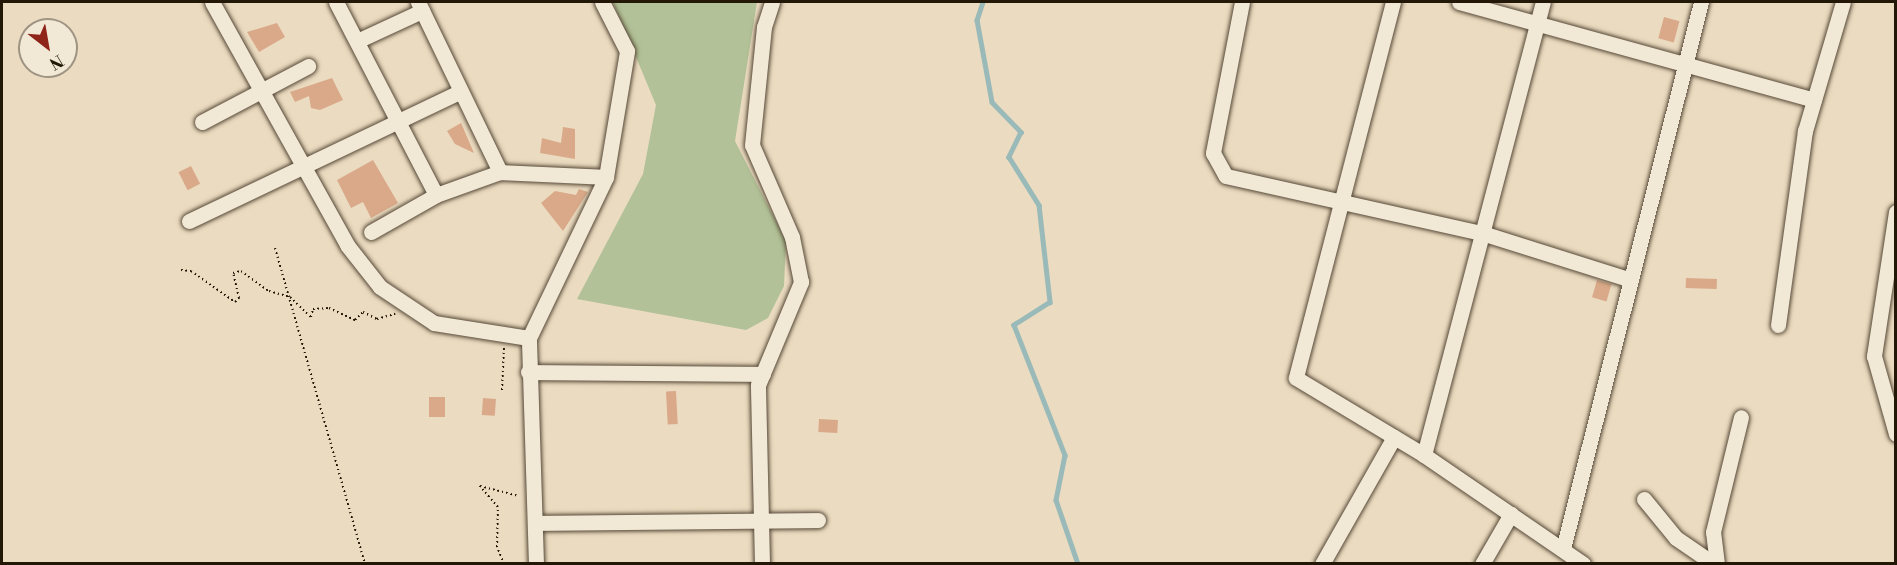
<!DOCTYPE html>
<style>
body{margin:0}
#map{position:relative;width:1897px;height:565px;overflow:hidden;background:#ebdbc0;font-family:"Libre Bodoni",serif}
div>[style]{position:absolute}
.green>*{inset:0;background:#b2c197}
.stream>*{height:4.5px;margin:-2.25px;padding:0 2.25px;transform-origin:2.25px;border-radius:2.25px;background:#99bab8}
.building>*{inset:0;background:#d9a989;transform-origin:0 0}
.path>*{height:2px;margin-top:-1px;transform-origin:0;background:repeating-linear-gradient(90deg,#231708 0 1.5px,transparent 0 4.5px)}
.roads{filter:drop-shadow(0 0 2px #554836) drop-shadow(0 0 2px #554836)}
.street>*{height:15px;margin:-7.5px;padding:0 7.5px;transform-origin:7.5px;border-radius:7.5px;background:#f2e8d6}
span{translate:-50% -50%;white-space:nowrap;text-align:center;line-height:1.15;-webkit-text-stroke:4.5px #f2e8d6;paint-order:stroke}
.frame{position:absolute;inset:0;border:3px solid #231708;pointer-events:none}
.north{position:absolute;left:18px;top:18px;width:60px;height:60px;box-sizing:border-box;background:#f2e8d6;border:2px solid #9f9484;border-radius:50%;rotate:149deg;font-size:16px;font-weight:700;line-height:24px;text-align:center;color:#231708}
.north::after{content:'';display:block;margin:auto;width:21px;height:27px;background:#8f2418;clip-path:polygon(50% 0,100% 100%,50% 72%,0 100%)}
</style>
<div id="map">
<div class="green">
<div style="clip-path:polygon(613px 2px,757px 2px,735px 141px,786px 241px,784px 286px,768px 318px,746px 330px,577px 299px,643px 174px,656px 105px)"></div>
</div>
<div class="stream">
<div style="left:983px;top:2px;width:19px;rotate:108deg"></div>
<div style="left:977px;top:20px;width:83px;rotate:79.6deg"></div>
<div style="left:992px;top:102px;width:42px;rotate:46deg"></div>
<div style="left:1021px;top:132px;width:28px;rotate:116deg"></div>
<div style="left:1009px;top:157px;width:57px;rotate:58deg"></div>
<div style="left:1039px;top:205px;width:98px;rotate:83.5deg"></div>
<div style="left:1050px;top:302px;width:43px;rotate:147.4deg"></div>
<div style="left:1014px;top:325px;width:140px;rotate:68.6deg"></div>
<div style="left:1065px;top:455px;width:46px;rotate:101.3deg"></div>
<div style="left:1056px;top:500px;width:68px;rotate:71deg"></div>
</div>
<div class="building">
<div style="left:1664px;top:17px;width:16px;height:22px;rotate:15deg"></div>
<div style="clip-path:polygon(277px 23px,285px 37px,259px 52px,247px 32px)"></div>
<div style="clip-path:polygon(332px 78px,343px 100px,320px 110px,311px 108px,309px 96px,295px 102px,290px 92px)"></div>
<div style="clip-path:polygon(461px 123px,474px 153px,455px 144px,447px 131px)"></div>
<div style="clip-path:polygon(563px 127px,575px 129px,575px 159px,540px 153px,542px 138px,561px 143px)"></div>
<div style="clip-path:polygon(373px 160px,398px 203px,371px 218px,363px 202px,351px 208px,337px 180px)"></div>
<div style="left:191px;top:166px;width:20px;height:14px;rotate:63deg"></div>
<div style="clip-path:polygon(579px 189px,588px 192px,563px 231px,541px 203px,555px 191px,576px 195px)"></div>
<div style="left:1686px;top:278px;width:31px;height:10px;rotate:2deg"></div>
<div style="left:1597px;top:280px;width:15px;height:18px;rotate:16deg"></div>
<div style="left:676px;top:391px;width:33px;height:10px;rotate:87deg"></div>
<div style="left:429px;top:397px;width:16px;height:20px"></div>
<div style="left:483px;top:398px;width:13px;height:17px;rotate:4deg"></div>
<div style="left:819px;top:419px;width:19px;height:13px;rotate:3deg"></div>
</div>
<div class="path">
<div style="left:275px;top:248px;width:329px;rotate:74.1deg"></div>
<div style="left:181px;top:270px;width:10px;rotate:6deg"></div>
<div style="left:191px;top:271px;width:54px;rotate:35.2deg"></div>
<div style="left:235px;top:302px;width:6px;rotate:-45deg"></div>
<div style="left:239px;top:298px;width:26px;rotate:-103deg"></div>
<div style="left:233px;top:273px;width:8px;rotate:-14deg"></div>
<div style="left:241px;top:271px;width:34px;rotate:36deg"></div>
<div style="left:269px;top:291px;width:22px;rotate:16deg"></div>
<div style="left:290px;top:297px;width:29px;rotate:44deg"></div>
<div style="left:311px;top:317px;width:8px;rotate:-76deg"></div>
<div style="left:313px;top:309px;width:16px;rotate:-4deg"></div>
<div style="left:329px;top:308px;width:29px;rotate:25deg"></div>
<div style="left:355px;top:320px;width:11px;rotate:-45deg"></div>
<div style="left:363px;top:312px;width:16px;rotate:27deg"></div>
<div style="left:377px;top:319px;width:19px;rotate:-16deg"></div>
<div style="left:502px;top:390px;width:43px;rotate:-87.3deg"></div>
<div style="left:504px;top:564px;width:18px;rotate:-112deg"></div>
<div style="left:497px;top:547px;width:40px;rotate:-88.6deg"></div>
<div style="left:498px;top:507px;width:28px;rotate:-131deg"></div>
<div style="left:480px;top:486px;width:40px;rotate:14.4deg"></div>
</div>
<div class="roads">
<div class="street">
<div style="left:212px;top:2px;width:278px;rotate:60.9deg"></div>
<div style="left:347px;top:245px;width:53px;rotate:51.8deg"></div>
<div style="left:380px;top:287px;width:65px;rotate:33.7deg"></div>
<div style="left:434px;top:323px;width:96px;rotate:9deg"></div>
<div style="left:336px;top:2px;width:217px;rotate:62.6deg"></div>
<div style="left:418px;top:2px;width:189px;rotate:64.2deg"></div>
<div style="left:1242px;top:2px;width:154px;rotate:100.9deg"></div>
<div style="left:1213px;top:153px;width:26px;rotate:61deg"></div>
<div style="left:1226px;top:176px;width:262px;rotate:12.6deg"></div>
<div style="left:1482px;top:233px;width:156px;rotate:17.5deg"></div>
<div style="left:1393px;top:2px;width:388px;rotate:104.5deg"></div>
<div style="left:1296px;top:378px;width:149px;rotate:31deg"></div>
<div style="left:1424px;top:455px;width:193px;rotate:34.4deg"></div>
<div style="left:1459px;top:2px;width:368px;rotate:15.4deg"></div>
<div style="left:357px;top:41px;width:72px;rotate:-24.8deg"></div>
<div style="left:202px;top:122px;width:120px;rotate:-27.8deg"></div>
<div style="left:1896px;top:212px;width:146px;rotate:98.7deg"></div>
<div style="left:1874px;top:356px;width:81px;rotate:74.2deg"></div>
<div style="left:189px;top:221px;width:300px;rotate:-25.5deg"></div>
<div style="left:371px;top:232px;width:75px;rotate:-29.6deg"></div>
<div style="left:436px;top:195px;width:68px;rotate:-19.8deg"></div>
<div style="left:500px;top:172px;width:106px;rotate:2.7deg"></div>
<div style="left:1778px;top:325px;width:196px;rotate:-82.1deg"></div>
<div style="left:1805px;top:131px;width:134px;rotate:-73.6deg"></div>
<div style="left:528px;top:372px;width:235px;rotate:0.5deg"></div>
<div style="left:1424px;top:455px;width:468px;rotate:-75.3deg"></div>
<div style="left:1644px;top:499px;width:50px;rotate:50.6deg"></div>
<div style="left:1676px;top:538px;width:46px;rotate:34.4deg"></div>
<div style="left:536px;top:523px;width:282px;rotate:-0.6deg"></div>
<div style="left:1563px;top:549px;width:564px;rotate:-75.84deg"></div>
<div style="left:536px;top:564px;width:226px;rotate:-91.8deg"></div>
<div style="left:529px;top:338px;width:178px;rotate:-64.4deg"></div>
<div style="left:606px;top:177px;width:128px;rotate:-80.5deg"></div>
<div style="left:627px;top:51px;width:55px;rotate:-117deg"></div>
<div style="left:762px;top:564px;width:179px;rotate:-91.3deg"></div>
<div style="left:758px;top:385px;width:112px;rotate:-67.3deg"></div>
<div style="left:801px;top:282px;width:46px;rotate:-101.3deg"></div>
<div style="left:792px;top:237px;width:100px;rotate:-113.5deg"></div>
<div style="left:752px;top:145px;width:119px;rotate:-84.2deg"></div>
<div style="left:764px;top:27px;width:26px;rotate:-72deg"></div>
<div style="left:1322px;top:564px;width:146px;rotate:-60.4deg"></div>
<div style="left:1482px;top:564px;width:58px;rotate:-59.9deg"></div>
<div style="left:1717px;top:564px;width:32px;rotate:-97deg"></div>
<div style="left:1713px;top:532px;width:118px;rotate:-76.3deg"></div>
</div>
</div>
<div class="frame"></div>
<div class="north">N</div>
</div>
